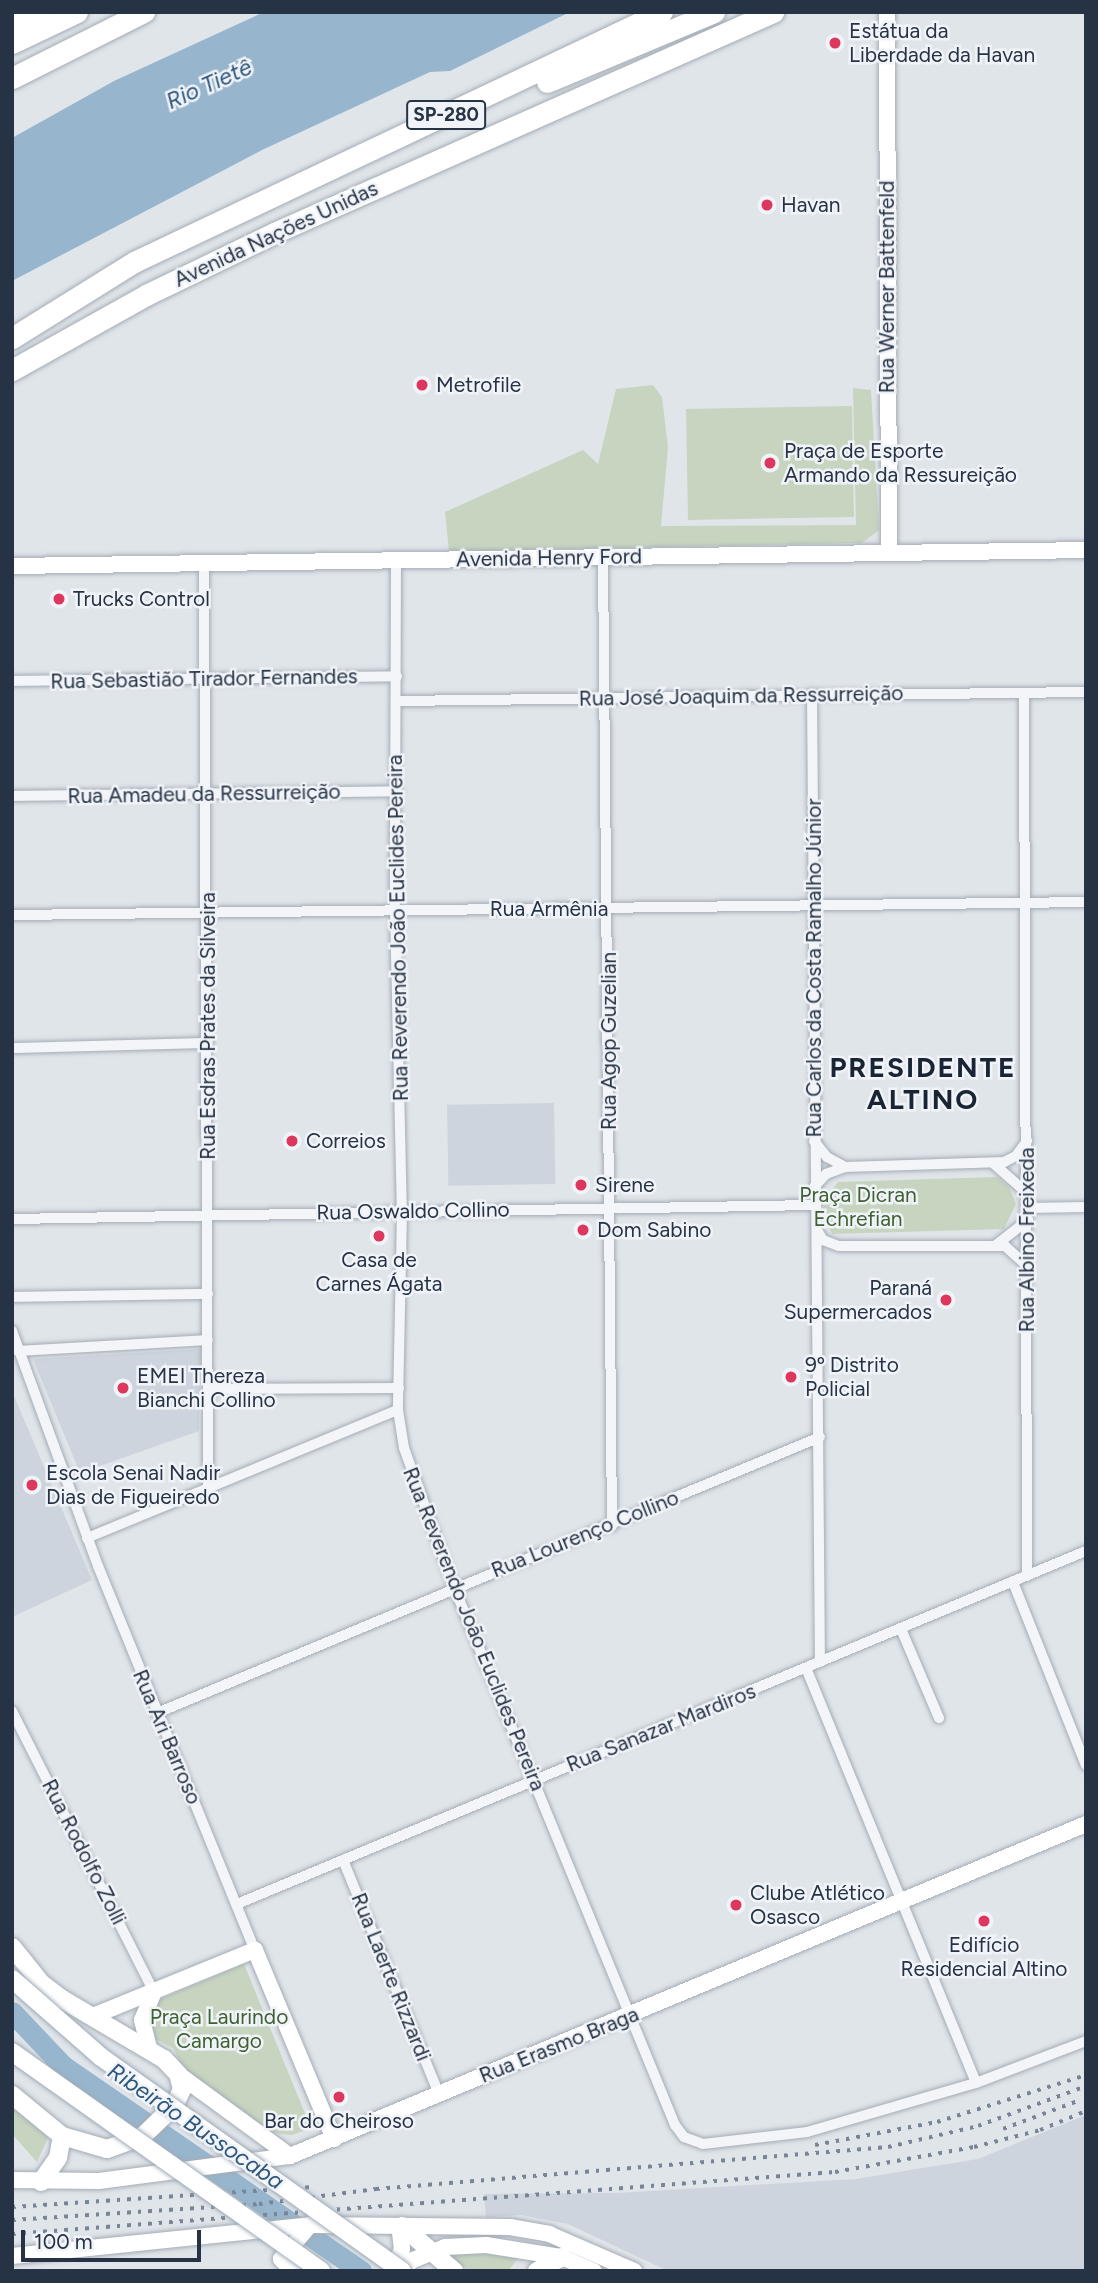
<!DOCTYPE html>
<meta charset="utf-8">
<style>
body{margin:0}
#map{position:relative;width:1098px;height:2283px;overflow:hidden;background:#e0e5ea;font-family:Figtree,sans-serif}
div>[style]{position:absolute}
.built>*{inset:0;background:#cdd4dd;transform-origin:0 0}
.green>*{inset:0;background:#c7d5c0;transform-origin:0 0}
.water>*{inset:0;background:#97b6ce}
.river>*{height:21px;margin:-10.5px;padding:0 10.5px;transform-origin:10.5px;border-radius:10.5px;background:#97b6ce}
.roads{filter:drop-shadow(0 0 2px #a4acb5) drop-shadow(0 0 2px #a4acb5)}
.street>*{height:10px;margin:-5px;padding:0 5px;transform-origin:5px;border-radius:5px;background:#f3f5f8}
.secondary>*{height:16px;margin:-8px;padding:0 8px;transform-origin:8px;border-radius:8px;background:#fff}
.primary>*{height:18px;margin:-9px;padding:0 9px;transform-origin:9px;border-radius:9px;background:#fff}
.highway>*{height:21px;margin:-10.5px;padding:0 10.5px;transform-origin:10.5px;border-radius:10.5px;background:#fff}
.rail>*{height:3.5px;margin-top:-1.75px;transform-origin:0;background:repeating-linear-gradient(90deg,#778596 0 3.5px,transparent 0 10.5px)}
.bridges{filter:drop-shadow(0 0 2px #9eaab7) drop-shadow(0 0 2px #9eaab7)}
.primary-bridge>*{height:18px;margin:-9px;padding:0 9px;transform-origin:9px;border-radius:9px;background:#fff}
.dots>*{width:19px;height:19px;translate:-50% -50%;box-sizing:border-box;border:4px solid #f0f3f8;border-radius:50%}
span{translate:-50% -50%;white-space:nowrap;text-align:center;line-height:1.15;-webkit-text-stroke:5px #f0f3f8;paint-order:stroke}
.shield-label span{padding:2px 5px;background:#f0f3f8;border:2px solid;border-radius:5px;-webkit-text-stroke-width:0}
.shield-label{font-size:19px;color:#263344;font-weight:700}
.poi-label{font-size:21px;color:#263344}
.left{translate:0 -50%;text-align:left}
.right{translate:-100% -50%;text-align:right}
.street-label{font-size:21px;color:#263344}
.park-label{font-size:21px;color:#3f6132}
.water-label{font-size:23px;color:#2c567c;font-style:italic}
.district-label{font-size:28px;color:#192434;font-weight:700;letter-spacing:2px}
.frame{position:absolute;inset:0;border:14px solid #263344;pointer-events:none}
.scale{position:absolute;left:21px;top:2230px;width:180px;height:32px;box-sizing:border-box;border:4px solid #263344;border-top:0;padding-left:9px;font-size:21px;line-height:24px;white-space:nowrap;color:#263344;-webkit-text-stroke:5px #f0f3f8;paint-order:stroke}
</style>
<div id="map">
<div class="built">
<div style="left:554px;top:1103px;width:81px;height:107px;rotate:89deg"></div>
<div style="clip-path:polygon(201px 1349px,199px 1431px,80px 1473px,33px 1359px)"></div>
<div style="clip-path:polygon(12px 1391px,92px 1580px,12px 1617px)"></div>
<div style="clip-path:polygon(1086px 2115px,1086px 2271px,668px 2271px,568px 2224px,521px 2215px,486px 2217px,484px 2194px,616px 2193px,856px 2179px,978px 2159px)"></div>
</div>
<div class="green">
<div style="clip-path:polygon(653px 385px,662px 397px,668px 447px,661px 526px,856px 525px,853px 388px,871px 390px,879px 530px,862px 543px,449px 551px,445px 512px,583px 450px,598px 464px,616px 389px)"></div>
<div style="left:852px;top:406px;width:111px;height:166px;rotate:89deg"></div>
<div style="clip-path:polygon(997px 1177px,1009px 1187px,1016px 1204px,1004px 1229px,832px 1234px,825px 1219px,824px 1201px,838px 1182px)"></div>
<div style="clip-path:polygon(244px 1964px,311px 2128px,292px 2135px,262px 2132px,185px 2071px,173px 2048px,151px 2037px,148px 2012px,156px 2001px)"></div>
<div style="clip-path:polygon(12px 2106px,48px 2138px,37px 2162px,12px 2134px)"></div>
<div style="clip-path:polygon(459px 2252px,521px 2255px,508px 2271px,470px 2271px,448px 2255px)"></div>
</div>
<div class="water">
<div style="clip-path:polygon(264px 12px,570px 12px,450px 71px,430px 72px,262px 150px,12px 281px,12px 138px,114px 81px)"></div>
</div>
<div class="river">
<div style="left:12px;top:2012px;width:74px;rotate:46.6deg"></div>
<div style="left:63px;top:2066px;width:362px;rotate:34.5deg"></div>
</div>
<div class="roads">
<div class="street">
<div style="left:603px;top:557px;width:969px;rotate:89.47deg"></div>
<div style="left:396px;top:560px;width:349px;rotate:90.2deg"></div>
<div style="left:395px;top:909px;width:303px;rotate:88.7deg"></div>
<div style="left:402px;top:1212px;width:198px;rotate:91.2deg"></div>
<div style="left:398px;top:1410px;width:38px;rotate:81deg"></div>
<div style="left:404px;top:1448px;width:148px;rotate:70.2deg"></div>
<div style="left:454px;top:1587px;width:582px;rotate:67.67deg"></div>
<div style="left:675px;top:2125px;width:15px;rotate:53deg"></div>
<div style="left:684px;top:2137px;width:20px;rotate:20deg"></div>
<div style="left:703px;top:2144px;width:105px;rotate:-6.6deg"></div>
<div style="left:807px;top:2132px;width:176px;rotate:-16.2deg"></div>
<div style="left:976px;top:2083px;width:118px;rotate:-20.9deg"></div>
<div style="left:204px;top:563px;width:925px;rotate:89.75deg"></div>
<div style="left:12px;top:681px;width:385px;rotate:-0.7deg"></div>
<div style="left:812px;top:694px;width:968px;rotate:89.53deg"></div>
<div style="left:1024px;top:695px;width:881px;rotate:89.8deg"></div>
<div style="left:397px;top:701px;width:689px;rotate:-0.75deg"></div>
<div style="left:12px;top:796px;width:385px;rotate:-0.7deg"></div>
<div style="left:12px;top:915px;width:1074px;rotate:-0.69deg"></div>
<div style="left:12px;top:1048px;width:196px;rotate:-1.5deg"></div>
<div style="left:814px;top:1141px;width:21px;rotate:51deg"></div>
<div style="left:827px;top:1157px;width:21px;rotate:29deg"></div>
<div style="left:994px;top:1164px;width:45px;rotate:41.4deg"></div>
<div style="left:814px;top:1187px;width:18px;rotate:-47deg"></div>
<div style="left:826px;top:1174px;width:20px;rotate:-20deg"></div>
<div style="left:845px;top:1167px;width:159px;rotate:-1.8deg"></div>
<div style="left:1004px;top:1162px;width:13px;rotate:-27deg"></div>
<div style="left:1016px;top:1156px;width:19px;rotate:-54deg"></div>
<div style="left:1028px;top:1208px;width:58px;rotate:-1deg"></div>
<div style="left:12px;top:1219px;width:803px;rotate:-1deg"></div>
<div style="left:817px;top:1230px;width:12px;rotate:59deg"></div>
<div style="left:823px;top:1240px;width:17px;rotate:21deg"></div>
<div style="left:839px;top:1246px;width:166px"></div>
<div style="left:1005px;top:1246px;width:28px;rotate:42deg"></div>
<div style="left:996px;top:1245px;width:41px;rotate:-38deg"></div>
<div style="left:12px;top:1297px;width:196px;rotate:-0.9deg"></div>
<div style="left:12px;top:1331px;width:250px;rotate:69.9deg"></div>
<div style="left:98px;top:1566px;width:415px;rotate:67.8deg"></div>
<div style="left:18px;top:1351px;width:190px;rotate:-3.3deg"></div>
<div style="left:208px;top:1389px;width:191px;rotate:-0.3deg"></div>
<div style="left:87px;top:1538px;width:336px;rotate:-22.4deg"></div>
<div style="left:1013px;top:1582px;width:197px;rotate:68.3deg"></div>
<div style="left:901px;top:1629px;width:97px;rotate:66.9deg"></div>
<div style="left:806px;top:1668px;width:448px;rotate:67.7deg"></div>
<div style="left:12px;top:1711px;width:315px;rotate:63.2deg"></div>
<div style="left:157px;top:1713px;width:718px;rotate:-22.6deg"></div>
<div style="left:343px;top:1860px;width:253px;rotate:67.7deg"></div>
<div style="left:237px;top:1904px;width:919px;rotate:-22.58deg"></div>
</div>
<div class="secondary">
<div style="left:887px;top:12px;width:540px;rotate:89.79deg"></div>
<div style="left:12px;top:566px;width:1074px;rotate:-0.85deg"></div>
<div style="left:93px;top:2016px;width:175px;rotate:-22.2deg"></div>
<div style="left:255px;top:1950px;width:205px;rotate:67.3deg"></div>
<div style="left:149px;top:2048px;width:29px;rotate:-104deg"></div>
<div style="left:142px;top:2020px;width:30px;rotate:-67deg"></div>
<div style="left:178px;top:2074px;width:139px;rotate:36.2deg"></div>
<div style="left:12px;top:2180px;width:87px;rotate:0.7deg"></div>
<div style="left:99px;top:2181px;width:193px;rotate:-7.5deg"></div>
<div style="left:290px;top:2156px;width:862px;rotate:-22.64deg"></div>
<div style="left:12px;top:2256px;width:300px;rotate:-5.9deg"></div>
<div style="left:310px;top:2225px;width:200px;rotate:0.6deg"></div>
<div style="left:510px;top:2227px;width:40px;rotate:10deg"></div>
<div style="left:549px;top:2234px;width:93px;rotate:23.5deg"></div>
<div style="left:293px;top:2271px;width:17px;rotate:-135deg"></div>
<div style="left:281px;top:2259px;width:45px;rotate:-49.5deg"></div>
<div style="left:393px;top:2271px;width:24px;rotate:-68deg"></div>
<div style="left:402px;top:2249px;width:23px;rotate:-97deg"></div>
<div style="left:399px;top:2271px;width:18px;rotate:-38deg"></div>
<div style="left:413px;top:2260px;width:35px;rotate:-22deg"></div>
<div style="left:445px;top:2247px;width:41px;rotate:-2.8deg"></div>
<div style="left:486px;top:2245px;width:77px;rotate:9deg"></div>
<div style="left:562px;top:2257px;width:35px;rotate:24deg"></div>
</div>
<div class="primary">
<div style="left:12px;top:1947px;width:48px;rotate:51deg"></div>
<div style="left:42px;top:1984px;width:25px;rotate:37deg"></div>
<div style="left:62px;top:1999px;width:118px;rotate:30.5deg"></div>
<div style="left:164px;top:2059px;width:21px;rotate:47deg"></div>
<div style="left:178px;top:2074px;width:16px;rotate:75deg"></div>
<div style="left:182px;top:2089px;width:17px;rotate:114deg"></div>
<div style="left:175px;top:2105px;width:45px;rotate:135.9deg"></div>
<div style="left:143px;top:2136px;width:38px;rotate:160deg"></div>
<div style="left:107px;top:2149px;width:47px;rotate:-163.9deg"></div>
<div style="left:62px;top:2136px;width:65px;rotate:-140.6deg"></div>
<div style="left:41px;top:2182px;width:29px;rotate:-55deg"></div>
<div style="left:58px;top:2158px;width:22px;rotate:-80deg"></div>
<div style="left:402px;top:2226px;width:69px;rotate:40.9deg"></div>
<div style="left:537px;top:2271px;width:29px;rotate:-29deg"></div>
</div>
<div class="highway">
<div style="left:12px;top:26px;width:30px;rotate:-27deg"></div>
<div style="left:12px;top:43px;width:72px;rotate:-25.5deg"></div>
<div style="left:12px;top:78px;width:148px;rotate:-26.6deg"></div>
<div style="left:547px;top:82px;width:181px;rotate:-22.7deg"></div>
<div style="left:12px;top:338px;width:144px;rotate:-31.9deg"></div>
<div style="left:134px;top:262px;width:584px;rotate:-25.34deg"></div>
<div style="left:12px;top:370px;width:154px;rotate:-29.2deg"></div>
<div style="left:146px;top:295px;width:142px;rotate:-25.8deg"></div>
<div style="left:274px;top:233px;width:546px;rotate:-23.89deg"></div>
</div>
</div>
<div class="rail">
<div style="left:1003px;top:2129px;width:80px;rotate:-20.5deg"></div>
<div style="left:815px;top:2145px;width:124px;rotate:-10.7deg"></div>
<div style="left:937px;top:2122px;width:156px;rotate:-17.5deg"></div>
<div style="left:12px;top:2207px;width:302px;rotate:-3.8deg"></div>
<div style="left:12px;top:2220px;width:248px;rotate:-3.7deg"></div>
<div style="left:259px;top:2204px;width:118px;rotate:-7.3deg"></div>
<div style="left:376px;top:2189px;width:514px;rotate:-4.69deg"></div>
<div style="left:888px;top:2147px;width:92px;rotate:-13.1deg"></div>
<div style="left:978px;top:2126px;width:115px;rotate:-20.3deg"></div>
<div style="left:12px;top:2234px;width:825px;rotate:-4.31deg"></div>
<div style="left:835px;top:2172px;width:141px;rotate:-10.2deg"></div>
<div style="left:974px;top:2147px;width:68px;rotate:-14.4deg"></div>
<div style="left:1040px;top:2130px;width:50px;rotate:-22.4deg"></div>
</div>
<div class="bridges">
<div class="primary-bridge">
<div style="left:12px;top:1979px;width:118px;rotate:41.2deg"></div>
<div style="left:101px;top:2057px;width:369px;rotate:35.4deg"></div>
<div style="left:12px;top:2052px;width:379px;rotate:35.3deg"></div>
</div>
</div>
<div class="dots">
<div style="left:835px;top:43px;background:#dd375d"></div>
<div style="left:767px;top:205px;background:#dd375d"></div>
<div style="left:422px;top:385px;background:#dd375d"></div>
<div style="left:770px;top:463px;background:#dd375d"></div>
<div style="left:59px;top:599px;background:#dd375d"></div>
<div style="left:292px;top:1141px;background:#dd375d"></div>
<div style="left:581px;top:1185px;background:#dd375d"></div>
<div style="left:583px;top:1230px;background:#dd375d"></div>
<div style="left:379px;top:1236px;background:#dd375d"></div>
<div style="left:946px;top:1300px;background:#dd375d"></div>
<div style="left:791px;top:1377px;background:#dd375d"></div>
<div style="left:123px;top:1388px;background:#dd375d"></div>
<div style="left:32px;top:1485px;background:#dd375d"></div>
<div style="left:736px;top:1905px;background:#dd375d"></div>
<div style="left:984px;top:1921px;background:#dd375d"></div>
<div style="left:339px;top:2097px;background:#dd375d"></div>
</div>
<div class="shield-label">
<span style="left:446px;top:115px">SP-280</span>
</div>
<div class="poi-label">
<span class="left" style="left:849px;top:43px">Estátua da<br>Liberdade da Havan</span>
<span class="left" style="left:781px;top:205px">Havan</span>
<span class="left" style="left:436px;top:385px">Metrofile</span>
<span class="left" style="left:784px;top:463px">Praça de Esporte<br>Armando da Ressureição</span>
<span class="left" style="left:73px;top:599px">Trucks Control</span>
<span class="left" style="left:306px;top:1141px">Correios</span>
<span class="left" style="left:595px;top:1185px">Sirene</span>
<span class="left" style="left:597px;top:1230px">Dom Sabino</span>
<span style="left:379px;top:1272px">Casa de<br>Carnes Ágata</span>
<span class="right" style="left:932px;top:1300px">Paraná<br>Supermercados</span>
<span class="left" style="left:805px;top:1377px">9º Distrito<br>Policial</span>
<span class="left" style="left:137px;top:1388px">EMEI Thereza<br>Bianchi Collino</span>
<span class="left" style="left:46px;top:1485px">Escola Senai Nadir<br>Dias de Figueiredo</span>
<span class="left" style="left:750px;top:1905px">Clube Atlético<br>Osasco</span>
<span style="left:984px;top:1957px">Edifício<br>Residencial Altino</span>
<span style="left:339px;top:2121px">Bar do Cheiroso</span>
</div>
<div class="street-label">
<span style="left:276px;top:234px;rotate:-25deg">Avenida Nações Unidas</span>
<span style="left:887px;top:287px;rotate:-90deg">Rua Werner Battenfeld</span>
<span style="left:549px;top:558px;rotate:-1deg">Avenida Henry Ford</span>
<span style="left:204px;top:679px;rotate:-1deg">Rua Sebastião Tirador Fernandes</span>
<span style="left:741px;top:696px;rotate:-1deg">Rua José Joaquim da Ressurreição</span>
<span style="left:204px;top:794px;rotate:-1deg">Rua Amadeu da Ressurreição</span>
<span style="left:549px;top:909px">Rua Armênia</span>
<span style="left:398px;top:928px;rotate:-91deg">Rua Reverendo João Euclides Pereira</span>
<span style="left:814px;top:968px;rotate:-90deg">Rua Carlos da Costa Ramalho Júnior</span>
<span style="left:208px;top:1026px;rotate:-90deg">Rua Esdras Prates da Silveira</span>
<span style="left:609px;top:1041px;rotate:-90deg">Rua Agop Guzelian</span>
<span style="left:413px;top:1211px;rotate:-1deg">Rua Oswaldo Collino</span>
<span style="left:1027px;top:1240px;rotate:-90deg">Rua Albino Freixeda</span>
<span style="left:585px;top:1534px;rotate:-22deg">Rua Lourenço Collino</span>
<span style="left:474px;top:1629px;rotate:68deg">Rua Reverendo João Euclides Pereira</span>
<span style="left:661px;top:1728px;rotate:-22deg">Rua Sanazar Mardiros</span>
<span style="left:167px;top:1737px;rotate:67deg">Rua Ari Barroso</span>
<span style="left:84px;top:1852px;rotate:63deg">Rua Rodolfo Zolli</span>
<span style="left:391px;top:1977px;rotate:68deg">Rua Laerte Rizzardi</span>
<span style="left:559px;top:2045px;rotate:-22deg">Rua Erasmo Braga</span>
</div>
<div class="park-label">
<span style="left:858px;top:1207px">Praça Dicran<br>Echrefian</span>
<span style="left:219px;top:2029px">Praça Laurindo<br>Camargo</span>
</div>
<div class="water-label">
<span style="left:209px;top:84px;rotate:-24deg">Rio Tietê</span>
<span style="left:196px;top:2126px;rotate:34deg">Ribeirão Bussocaba</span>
</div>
<div class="district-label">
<span style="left:923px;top:1083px">PRESIDENTE<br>ALTINO</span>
</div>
<div class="frame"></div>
<div class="scale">100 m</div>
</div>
